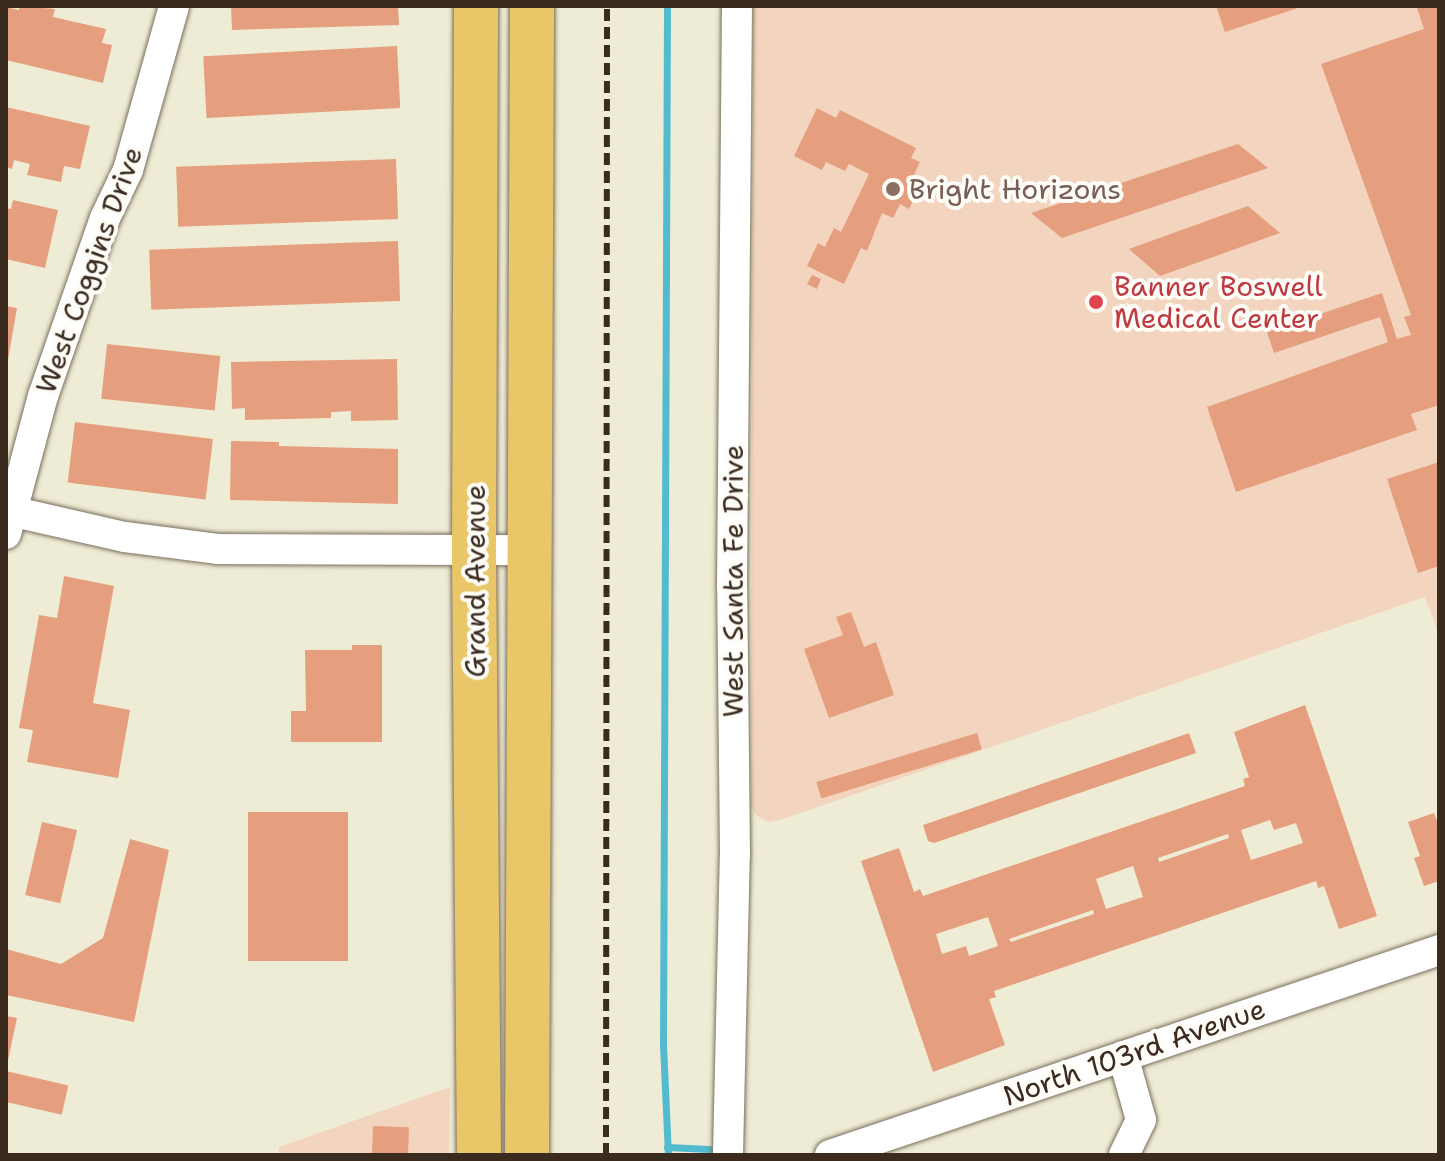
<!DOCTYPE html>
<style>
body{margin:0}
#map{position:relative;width:1445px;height:1161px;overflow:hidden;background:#efecd5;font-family:"Shantell Sans",sans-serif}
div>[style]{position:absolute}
.built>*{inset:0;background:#f3d4be}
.stream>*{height:7px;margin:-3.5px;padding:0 3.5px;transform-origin:3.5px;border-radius:3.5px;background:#52bbcf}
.building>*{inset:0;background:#e69f7e;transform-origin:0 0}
.roads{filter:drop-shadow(0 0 2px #7a6e5e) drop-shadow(0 0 2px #7a6e5e)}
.minor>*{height:30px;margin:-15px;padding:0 15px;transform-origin:15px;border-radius:15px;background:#fff}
.highway>*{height:44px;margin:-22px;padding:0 22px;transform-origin:22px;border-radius:22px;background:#e9c769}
.rail>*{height:6px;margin-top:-3px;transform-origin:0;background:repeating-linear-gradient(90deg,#3b2a1e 0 12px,transparent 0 18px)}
.dots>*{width:22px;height:22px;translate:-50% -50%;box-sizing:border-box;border:4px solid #fdfcf7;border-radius:50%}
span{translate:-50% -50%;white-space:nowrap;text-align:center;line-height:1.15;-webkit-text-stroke:8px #fdfcf7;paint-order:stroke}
.education-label{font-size:28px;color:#785e54}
.left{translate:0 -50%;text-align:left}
.street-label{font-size:28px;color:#3b2a1e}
.health-label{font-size:28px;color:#be3a42}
.frame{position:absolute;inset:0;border:8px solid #3b2a1e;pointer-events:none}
</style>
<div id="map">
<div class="built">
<div style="clip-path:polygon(753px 6px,1439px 6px,1439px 635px,1425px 597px,783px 819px,768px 822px,757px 816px,751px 806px,751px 793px)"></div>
<div style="clip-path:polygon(450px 1087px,449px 1155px,279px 1155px,279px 1147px)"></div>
</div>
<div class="stream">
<div style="left:667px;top:6px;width:1039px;rotate:90.22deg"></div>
<div style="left:663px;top:1045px;width:110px;rotate:87.4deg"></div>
<div style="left:667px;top:1147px;width:42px;rotate:2.7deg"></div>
</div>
<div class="building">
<div style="clip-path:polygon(20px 6px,55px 9px,53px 17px,106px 29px,102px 43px,112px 45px,103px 83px,6px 60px,6px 7px,19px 10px)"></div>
<div style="clip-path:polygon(231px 6px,398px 6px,399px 25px,232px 30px)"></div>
<div style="clip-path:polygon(1216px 6px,1301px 6px,1301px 7px,1225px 32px)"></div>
<div style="clip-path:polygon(1424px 6px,1439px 6px,1439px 405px,1411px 414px,1417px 430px,1236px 492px,1207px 407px,1388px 342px,1380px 317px,1274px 353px,1267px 332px,1382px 293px,1397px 339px,1411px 335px,1404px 317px,1411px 315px,1321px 64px,1424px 29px,1417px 8px)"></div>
<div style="left:397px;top:46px;width:62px;height:194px;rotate:87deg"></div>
<div style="clip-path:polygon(6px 107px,90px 126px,80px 169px,64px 166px,61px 182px,27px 175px,30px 164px,14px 160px,12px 169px,6px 167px)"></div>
<div style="clip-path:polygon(817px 108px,836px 118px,840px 110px,916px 148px,911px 158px,920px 162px,909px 186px,918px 190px,909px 209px,900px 204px,893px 218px,882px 213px,867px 251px,861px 248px,844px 284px,807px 266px,818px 243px,825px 247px,834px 228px,841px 232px,869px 174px,849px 164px,845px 171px,826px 162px,822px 170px,794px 156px)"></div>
<div style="clip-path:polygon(1238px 144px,1268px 168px,1062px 238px,1031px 213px)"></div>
<div style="left:396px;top:159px;width:60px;height:220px;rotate:88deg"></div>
<div style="clip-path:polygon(13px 200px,58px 210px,45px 268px,6px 259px,6px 208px,11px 209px)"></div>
<div style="clip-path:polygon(1248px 206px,1280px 233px,1160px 276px,1129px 249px)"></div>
<div style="left:398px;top:241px;width:60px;height:249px;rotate:88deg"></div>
<div style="clip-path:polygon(812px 275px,821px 279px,817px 289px,807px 284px)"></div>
<div style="clip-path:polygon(6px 306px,17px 308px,8px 360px,6px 359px)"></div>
<div style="left:107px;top:344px;width:114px;height:55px;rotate:6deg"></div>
<div style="clip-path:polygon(397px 359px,398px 420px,351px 421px,351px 411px,331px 412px,331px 418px,245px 420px,245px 408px,232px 409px,231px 362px)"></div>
<div style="left:75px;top:422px;width:139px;height:61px;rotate:7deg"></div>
<div style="clip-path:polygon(231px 441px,279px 442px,279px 446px,398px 449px,398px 504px,230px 500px)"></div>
<div style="clip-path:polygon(1439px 462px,1439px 566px,1418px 573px,1387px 479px)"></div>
<div style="clip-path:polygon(64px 576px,114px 586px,93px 703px,130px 710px,118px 778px,27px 762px,33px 730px,19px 728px,39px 615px,57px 618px)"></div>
<div style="clip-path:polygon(851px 612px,864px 647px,876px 642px,894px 695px,829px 718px,804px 649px,843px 635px,836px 617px)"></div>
<div style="clip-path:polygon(352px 645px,382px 645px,382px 742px,291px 742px,291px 711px,306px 711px,305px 650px,352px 650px)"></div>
<div style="clip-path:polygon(evenodd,1305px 705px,1377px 916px,1339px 929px,1324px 886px,1318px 888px,1316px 881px,994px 991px,996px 997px,989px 999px,1005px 1045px,933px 1072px,861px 861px,899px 848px,914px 892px,920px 889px,923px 896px,1245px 786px,1243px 779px,1249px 777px,1234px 732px,1305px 705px,1270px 820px,1274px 830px,1296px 823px,1303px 843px,1251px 860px,1241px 830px,1270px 820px,1305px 705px,1228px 834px,1229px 838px,1159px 862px,1158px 858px,1228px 834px,1305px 705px,1133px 866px,1143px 897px,1106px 909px,1096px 879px,1133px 866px,1305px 705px,1093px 910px,1094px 914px,1011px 942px,1009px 939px,1093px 910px,1305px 705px,988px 917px,998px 946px,969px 956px,966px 946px,942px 954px,936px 934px,988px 917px)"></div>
<div style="left:977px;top:733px;width:17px;height:168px;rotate:73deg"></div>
<div style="clip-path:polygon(1189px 733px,1196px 753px,934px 843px,928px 841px,923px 825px)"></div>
<div style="left:348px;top:812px;width:149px;height:100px;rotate:90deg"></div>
<div style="clip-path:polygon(1434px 813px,1439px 826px,1439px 881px,1424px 886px,1414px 858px,1420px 856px,1408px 822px)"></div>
<div style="left:42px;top:822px;width:36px;height:75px;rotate:13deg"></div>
<div style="clip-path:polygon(130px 839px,169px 850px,134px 1022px,6px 995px,6px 949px,61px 964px,103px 938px)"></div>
<div style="clip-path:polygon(6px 1016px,17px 1018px,7px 1065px,6px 1065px)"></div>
<div style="left:6px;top:1071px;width:64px;height:30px;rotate:13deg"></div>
<div style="left:373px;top:1126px;width:36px;height:29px;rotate:2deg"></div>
</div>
<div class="roads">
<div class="minor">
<div style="left:6px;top:510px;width:122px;rotate:12.8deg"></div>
<div style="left:125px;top:537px;width:93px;rotate:7.4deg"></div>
<div style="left:217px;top:549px;width:312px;rotate:0.2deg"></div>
<div style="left:6px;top:534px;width:143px;rotate:-75deg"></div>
<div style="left:43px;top:396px;width:188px;rotate:-70.8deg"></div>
<div style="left:105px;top:218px;width:53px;rotate:-64.4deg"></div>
<div style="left:128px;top:170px;width:170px;rotate:-74.3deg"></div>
<div style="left:1123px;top:1056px;width:66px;rotate:74.3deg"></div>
<div style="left:1141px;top:1120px;width:39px;rotate:116deg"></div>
<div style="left:728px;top:1155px;width:299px;rotate:-88.7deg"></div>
<div style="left:735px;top:856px;width:269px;rotate:-90.6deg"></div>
<div style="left:732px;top:587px;width:581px;rotate:-89.51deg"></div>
<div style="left:830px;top:1155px;width:643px;rotate:-18.6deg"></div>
</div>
<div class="highway">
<div style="left:476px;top:6px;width:544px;rotate:90.21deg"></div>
<div style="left:474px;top:550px;width:605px;rotate:89.53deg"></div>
<div style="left:527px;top:1155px;width:1149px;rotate:-89.75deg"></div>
</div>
</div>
<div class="rail">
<div style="left:606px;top:1155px;width:1149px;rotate:-89.95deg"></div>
</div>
<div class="dots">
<div style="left:893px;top:189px;background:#8d6e63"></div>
<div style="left:1096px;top:302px;background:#e0444e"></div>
</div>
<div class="education-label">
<span class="left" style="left:909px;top:189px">Bright Horizons</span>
</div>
<div class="street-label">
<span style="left:89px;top:270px;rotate:-70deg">West Coggins Drive</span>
<span style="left:475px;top:581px;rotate:-90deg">Grand Avenue</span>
<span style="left:733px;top:581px;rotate:-90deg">West Santa Fe Drive</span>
<span style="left:1134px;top:1052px;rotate:-19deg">North 103rd Avenue</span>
</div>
<div class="health-label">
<span class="left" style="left:1114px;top:302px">Banner Boswell<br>Medical Center</span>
</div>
<div class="frame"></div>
</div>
